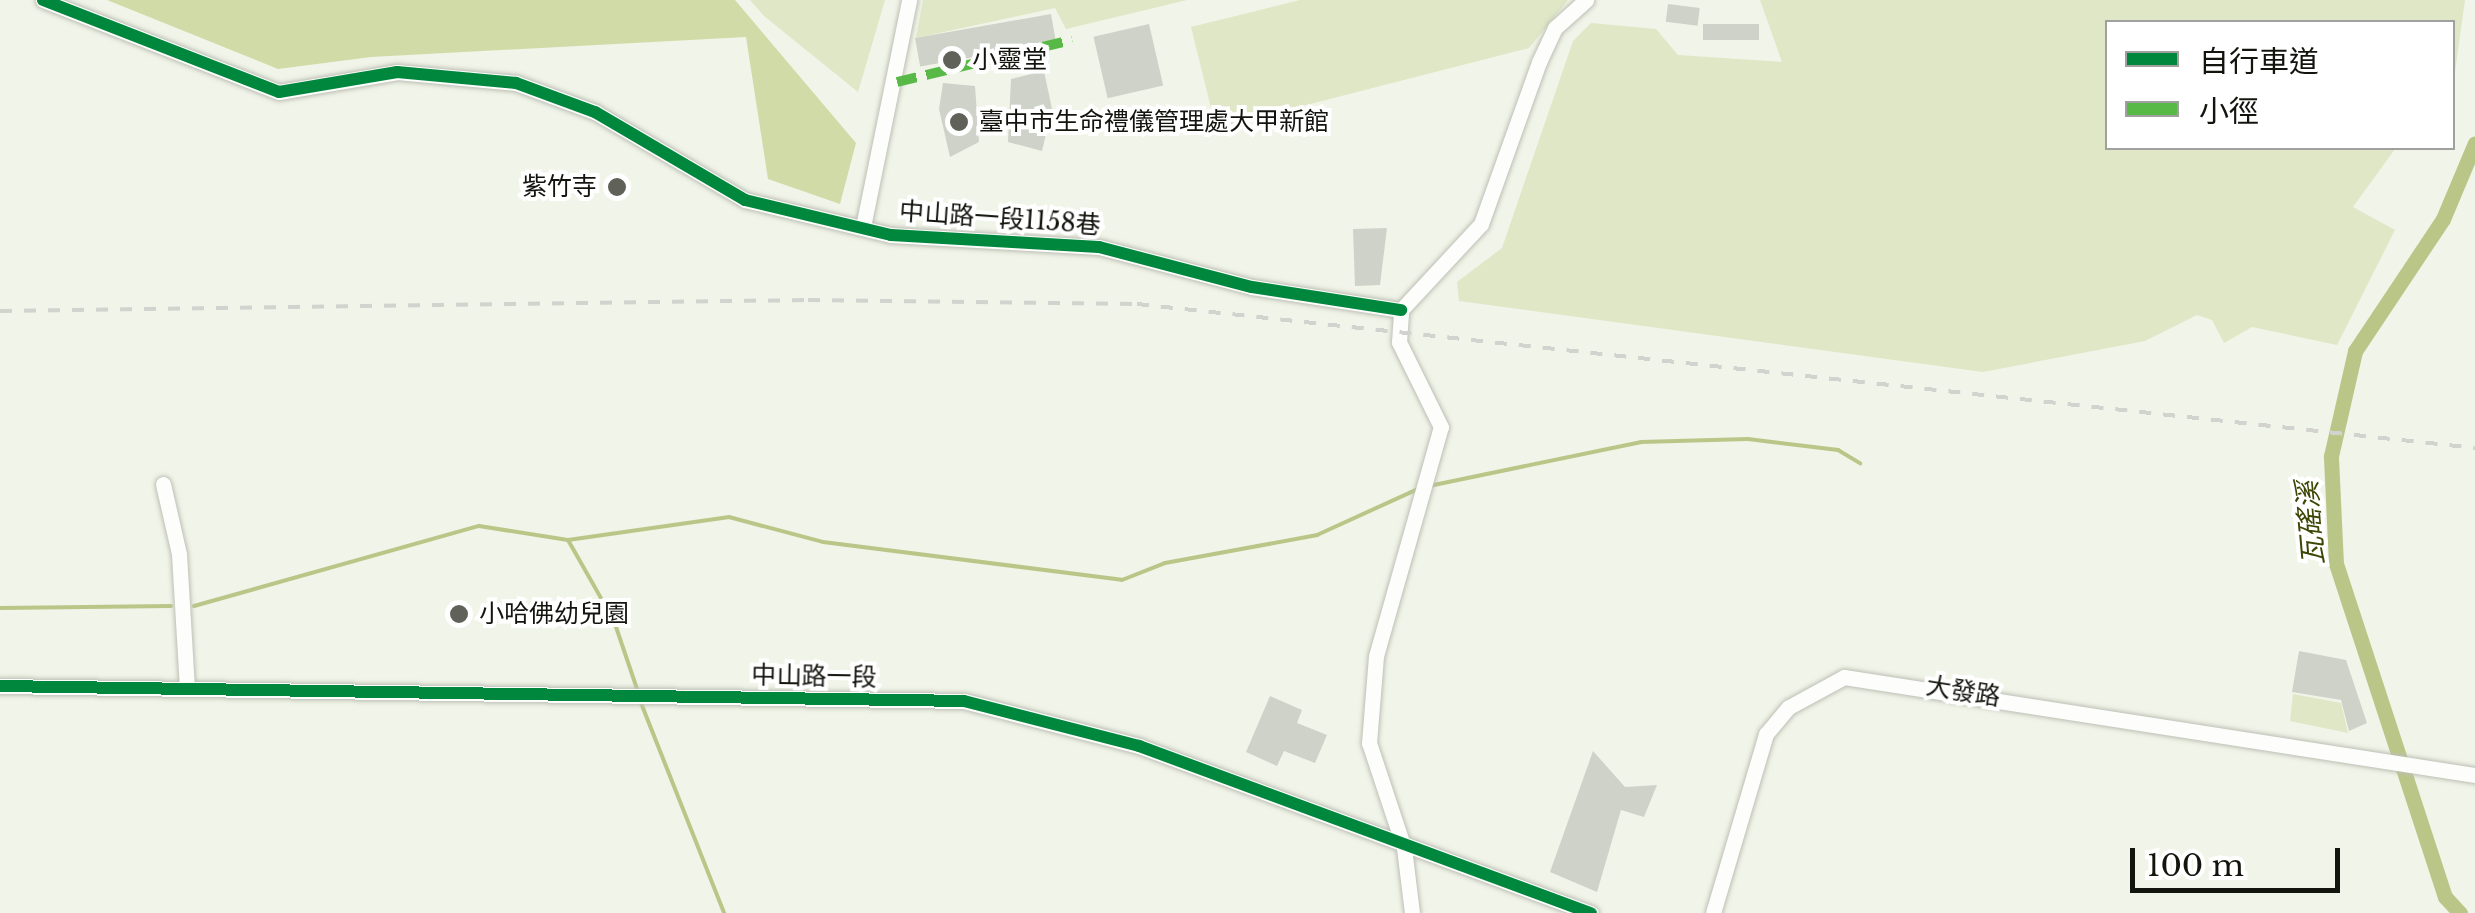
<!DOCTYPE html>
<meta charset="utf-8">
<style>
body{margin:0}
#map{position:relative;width:2475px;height:913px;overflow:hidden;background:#f1f4e8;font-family:"Libre Baskerville","Noto Sans TC",serif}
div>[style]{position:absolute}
.green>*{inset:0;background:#dfe7c6}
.forest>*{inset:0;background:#d1dba8}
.stream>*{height:4px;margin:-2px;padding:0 2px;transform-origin:2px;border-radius:2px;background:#bac688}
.canal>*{height:15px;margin:-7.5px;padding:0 7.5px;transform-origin:7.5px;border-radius:7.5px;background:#bac688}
.building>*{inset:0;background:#cfd2c9;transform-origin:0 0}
.roads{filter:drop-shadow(0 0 2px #bdbfb5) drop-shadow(0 0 2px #bdbfb5)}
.minor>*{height:15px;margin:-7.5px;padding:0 7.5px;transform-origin:7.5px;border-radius:7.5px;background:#fdfdfc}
.rail>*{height:4px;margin-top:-2px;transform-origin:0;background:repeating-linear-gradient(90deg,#d2d2ce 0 12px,transparent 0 24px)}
.quiet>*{height:10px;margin-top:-5px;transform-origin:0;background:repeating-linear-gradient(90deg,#58b947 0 20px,transparent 0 30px)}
.cycleway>*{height:12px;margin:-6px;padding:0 6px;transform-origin:6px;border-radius:6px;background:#00873e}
.dots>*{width:28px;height:28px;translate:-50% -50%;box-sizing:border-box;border:5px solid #fff;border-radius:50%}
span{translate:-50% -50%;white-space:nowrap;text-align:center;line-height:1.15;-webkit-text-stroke:8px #fff;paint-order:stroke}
.poi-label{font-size:25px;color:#12140d}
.left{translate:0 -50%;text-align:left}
.right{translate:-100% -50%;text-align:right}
.street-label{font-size:25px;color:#12140d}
.water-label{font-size:28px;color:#3d4605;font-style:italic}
.legend{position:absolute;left:2105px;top:20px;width:350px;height:130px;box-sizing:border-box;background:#fff;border:2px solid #a0a19e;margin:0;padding:12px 18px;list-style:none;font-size:30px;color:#12140d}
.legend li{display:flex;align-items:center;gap:20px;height:50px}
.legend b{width:50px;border:2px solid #a0a19e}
.scale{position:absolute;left:2130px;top:848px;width:210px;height:45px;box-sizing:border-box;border:5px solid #12140d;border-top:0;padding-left:12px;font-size:30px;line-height:35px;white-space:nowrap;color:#12140d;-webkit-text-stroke:8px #fff;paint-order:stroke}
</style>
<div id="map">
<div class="green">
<div style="clip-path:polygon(750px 0,885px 0,858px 92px,764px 16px)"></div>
<div style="clip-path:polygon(923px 0,1187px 0,1066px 29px,1055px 8px,916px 38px)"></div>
<div style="clip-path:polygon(1300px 0,1568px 0,1529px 48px,1216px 128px,1191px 27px)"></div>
<div style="clip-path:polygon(1760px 0,2465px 0,2453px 86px,2452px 22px,2108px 22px,2108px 148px,2443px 148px,2395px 149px,2353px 207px,2395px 230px,2337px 345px,2252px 327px,2224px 343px,2212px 320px,2197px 315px,2145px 341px,1983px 372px,1459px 301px,1457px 282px,1502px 248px,1573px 41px,1591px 23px,1656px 29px,1678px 55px,1782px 62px)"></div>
<div style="clip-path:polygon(2293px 694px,2341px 703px,2348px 733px,2290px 721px)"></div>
</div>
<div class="forest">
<div style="clip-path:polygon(107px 0,735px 0,856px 143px,840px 204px,768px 179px,746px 37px,371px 57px,278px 69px)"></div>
</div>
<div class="stream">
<div style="left:1429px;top:486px;width:217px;rotate:-11.7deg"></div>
<div style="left:1641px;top:442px;width:107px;rotate:-1.6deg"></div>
<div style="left:1748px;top:439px;width:91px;rotate:7deg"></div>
<div style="left:1838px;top:450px;width:26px;rotate:31deg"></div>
<div style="left:568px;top:540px;width:93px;rotate:60.4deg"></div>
<div style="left:614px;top:621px;width:72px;rotate:71.3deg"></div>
<div style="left:194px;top:606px;width:296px;rotate:-15.7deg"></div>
<div style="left:479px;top:526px;width:90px;rotate:8.9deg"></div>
<div style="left:568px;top:540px;width:163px;rotate:-8.1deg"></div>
<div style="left:729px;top:517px;width:97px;rotate:14.9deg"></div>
<div style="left:823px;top:542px;width:301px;rotate:7.2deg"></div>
<div style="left:1122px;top:580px;width:46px;rotate:-21.6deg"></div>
<div style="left:1165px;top:563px;width:155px;rotate:-10.4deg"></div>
<div style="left:1317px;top:535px;width:113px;rotate:-24.5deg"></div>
<div style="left:0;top:608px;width:171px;rotate:-0.7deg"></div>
<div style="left:641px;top:703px;width:226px;rotate:68.4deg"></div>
</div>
<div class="canal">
<div style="left:2460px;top:913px;width:22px;rotate:-133deg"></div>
<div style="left:2445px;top:897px;width:350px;rotate:-108.1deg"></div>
<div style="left:2336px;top:564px;width:108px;rotate:-92.7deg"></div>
<div style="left:2331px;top:456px;width:108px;rotate:-77.1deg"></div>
<div style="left:2355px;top:351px;width:159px;rotate:-56.3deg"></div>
<div style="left:2443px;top:219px;width:82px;rotate:-67.2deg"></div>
</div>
<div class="building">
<div style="left:1668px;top:4px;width:32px;height:18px;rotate:7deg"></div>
<div style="left:1051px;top:14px;width:29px;height:138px;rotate:80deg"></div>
<div style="left:1149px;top:24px;width:63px;height:57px;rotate:77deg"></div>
<div style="left:1703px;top:24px;width:56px;height:16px"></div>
<div style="clip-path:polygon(1044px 71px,1052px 109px,1042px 151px,1008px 142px,1011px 79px)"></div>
<div style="clip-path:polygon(943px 83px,975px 86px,979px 142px,950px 157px,939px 109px)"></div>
<div style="clip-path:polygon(1387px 228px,1380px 285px,1355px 286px,1353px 229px)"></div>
<div style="clip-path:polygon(2299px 651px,2346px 660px,2367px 723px,2349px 731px,2341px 700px,2292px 692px)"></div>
<div style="clip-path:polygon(1270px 696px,1302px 710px,1297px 723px,1327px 735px,1315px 763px,1284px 751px,1277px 766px,1246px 752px)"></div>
<div style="clip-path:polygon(1593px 751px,1625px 787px,1657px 785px,1644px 817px,1621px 810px,1597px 892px,1550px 872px)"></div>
</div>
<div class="roads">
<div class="minor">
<div style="left:43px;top:0;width:253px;rotate:21.3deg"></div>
<div style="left:279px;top:92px;width:120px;rotate:-9.6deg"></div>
<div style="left:397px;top:72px;width:120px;rotate:5.3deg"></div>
<div style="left:516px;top:83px;width:84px;rotate:20.2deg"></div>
<div style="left:595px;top:112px;width:174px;rotate:30.4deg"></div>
<div style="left:745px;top:200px;width:150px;rotate:13.5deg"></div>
<div style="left:891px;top:235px;width:208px;rotate:3.3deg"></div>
<div style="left:1099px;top:247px;width:158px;rotate:14.7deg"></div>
<div style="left:1252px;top:287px;width:151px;rotate:8.8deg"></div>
<div style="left:863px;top:227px;width:232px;rotate:-78.5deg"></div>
<div style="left:163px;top:484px;width:72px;rotate:77.1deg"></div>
<div style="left:179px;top:554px;width:134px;rotate:86.6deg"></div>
<div style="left:0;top:686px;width:964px;rotate:0.89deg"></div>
<div style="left:964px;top:701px;width:181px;rotate:14.4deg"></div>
<div style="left:1139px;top:746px;width:482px;rotate:20.3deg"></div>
<div style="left:1412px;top:913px;width:65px;rotate:-97deg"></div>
<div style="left:1404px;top:848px;width:111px;rotate:-108.4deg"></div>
<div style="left:1369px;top:743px;width:87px;rotate:-85.4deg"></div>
<div style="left:1376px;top:656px;width:238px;rotate:-74.2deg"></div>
<div style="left:1441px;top:427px;width:95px;rotate:-116.3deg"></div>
<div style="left:1399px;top:342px;width:32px;rotate:-86deg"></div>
<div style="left:1401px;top:310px;width:117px;rotate:-47.1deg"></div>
<div style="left:1481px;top:224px;width:172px;rotate:-70.3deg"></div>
<div style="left:1539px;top:62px;width:38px;rotate:-65deg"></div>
<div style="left:1555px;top:28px;width:42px;rotate:-42.1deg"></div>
<div style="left:1713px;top:913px;width:187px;rotate:-73.5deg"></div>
<div style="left:1766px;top:734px;width:35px;rotate:-50deg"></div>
<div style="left:1789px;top:707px;width:63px;rotate:-28.6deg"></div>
<div style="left:1844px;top:677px;width:639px;rotate:8.83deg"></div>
</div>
</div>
<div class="rail">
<div style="left:0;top:311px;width:808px;rotate:-0.78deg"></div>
<div style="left:808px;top:300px;width:329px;rotate:0.7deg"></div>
<div style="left:1137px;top:304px;width:1346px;rotate:6.14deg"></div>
</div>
<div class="quiet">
<div style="left:897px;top:82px;width:180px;rotate:-13.5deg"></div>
</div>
<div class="cycleway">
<div style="left:43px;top:0;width:253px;rotate:21.3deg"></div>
<div style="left:279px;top:92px;width:120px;rotate:-9.6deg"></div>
<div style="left:397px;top:72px;width:120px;rotate:5.3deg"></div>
<div style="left:516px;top:83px;width:84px;rotate:20.2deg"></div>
<div style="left:595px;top:112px;width:174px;rotate:30.4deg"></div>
<div style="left:745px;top:200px;width:150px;rotate:13.5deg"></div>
<div style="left:891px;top:235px;width:208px;rotate:3.3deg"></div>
<div style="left:1099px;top:247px;width:158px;rotate:14.7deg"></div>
<div style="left:1252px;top:287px;width:151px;rotate:8.8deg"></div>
<div style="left:0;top:686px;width:964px;rotate:0.89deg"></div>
<div style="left:964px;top:701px;width:181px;rotate:14.4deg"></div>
<div style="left:1139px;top:746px;width:482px;rotate:20.3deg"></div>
</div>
<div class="dots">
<div style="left:952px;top:60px;background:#60625a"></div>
<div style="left:959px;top:122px;background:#60625a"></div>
<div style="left:617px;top:187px;background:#60625a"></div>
<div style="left:459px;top:614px;background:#60625a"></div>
</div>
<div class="poi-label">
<span class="left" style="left:972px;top:60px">小靈堂</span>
<span class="left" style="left:979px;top:122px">臺中市生命禮儀管理處大甲新館</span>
<span class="right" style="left:597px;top:187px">紫竹寺</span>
<span class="left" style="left:479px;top:614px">小哈佛幼兒園</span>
</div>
<div class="street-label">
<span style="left:1000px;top:219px;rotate:4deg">中山路一段1158巷</span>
<span style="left:814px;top:677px;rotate:1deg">中山路一段</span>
<span style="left:1963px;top:692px;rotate:9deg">大發路</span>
</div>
<div class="water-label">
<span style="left:2311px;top:523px;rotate:-95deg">瓦磘溪</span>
</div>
<ul class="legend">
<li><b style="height:12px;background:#00873e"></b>自行車道</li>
<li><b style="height:12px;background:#58b947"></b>小徑</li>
</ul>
<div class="scale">100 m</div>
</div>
